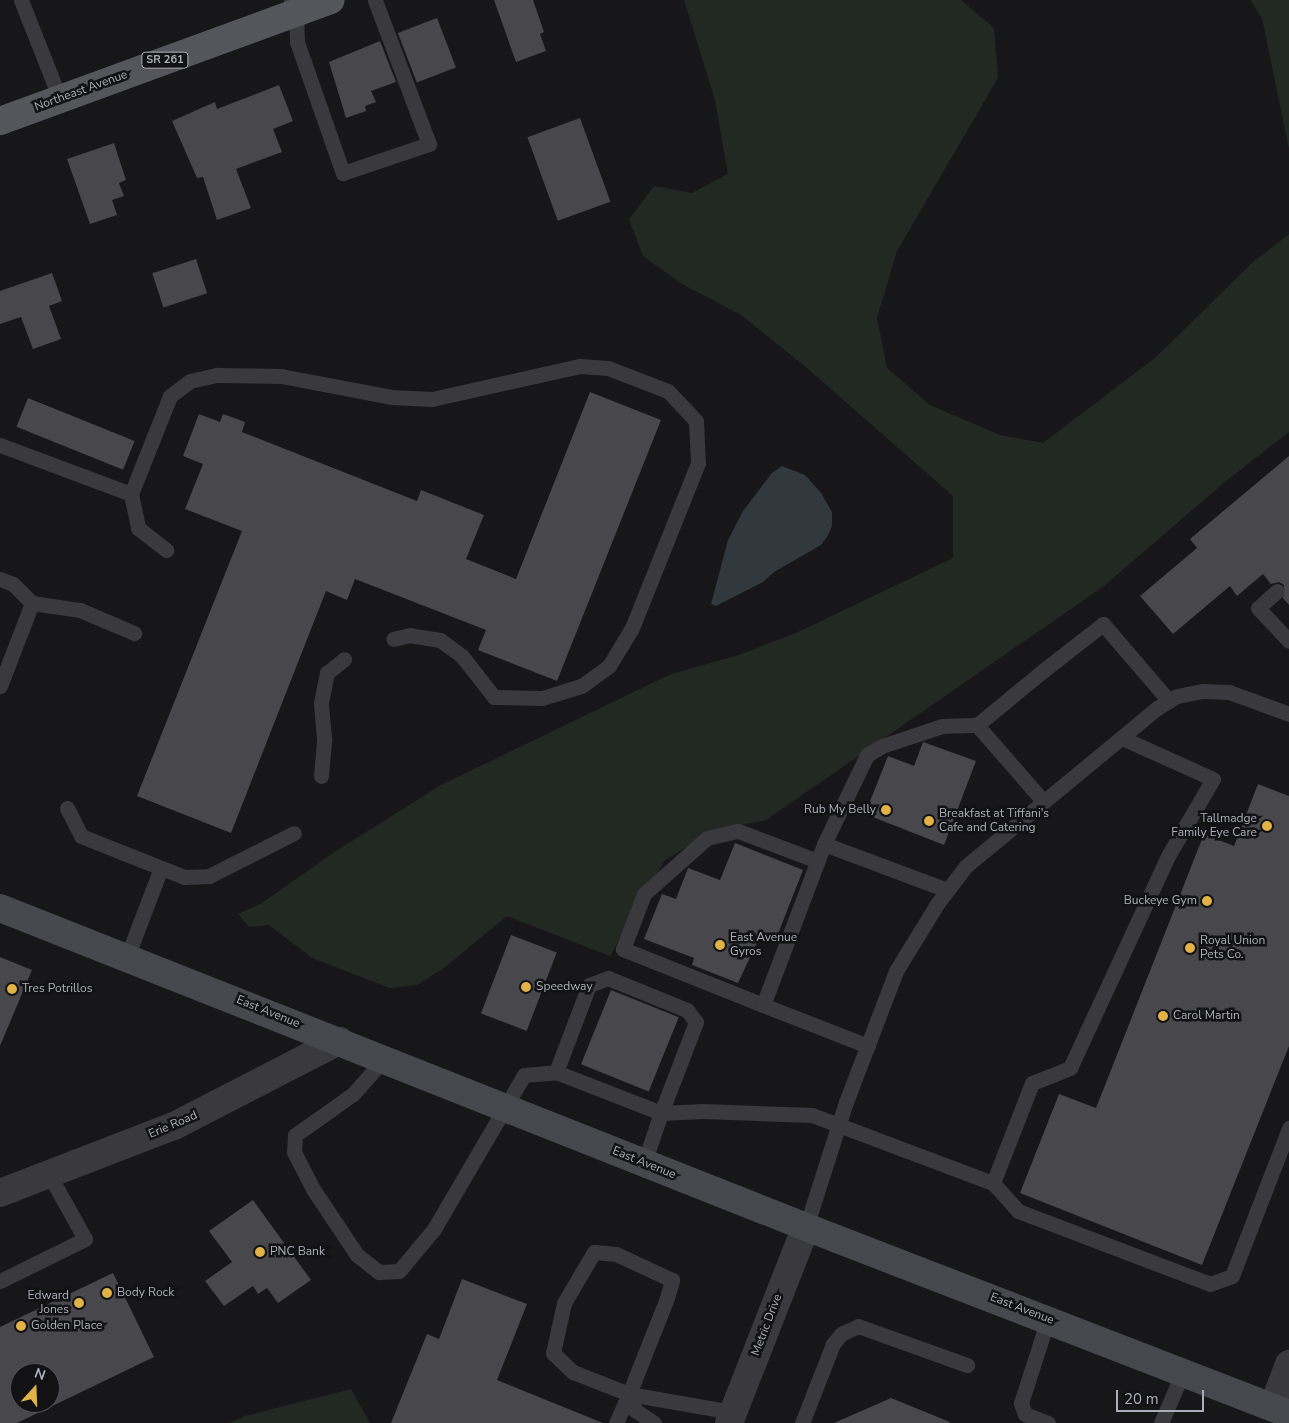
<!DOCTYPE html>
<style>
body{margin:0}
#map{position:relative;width:1289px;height:1423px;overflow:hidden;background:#171719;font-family:"Nunito Sans",sans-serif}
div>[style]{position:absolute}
.green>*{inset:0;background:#222923}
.water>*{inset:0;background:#31383e}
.building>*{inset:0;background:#47474c;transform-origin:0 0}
.service>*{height:15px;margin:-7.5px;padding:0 7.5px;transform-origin:7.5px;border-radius:7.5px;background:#39393e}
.minor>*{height:28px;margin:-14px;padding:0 14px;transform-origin:14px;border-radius:14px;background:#39393e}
.secondary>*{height:28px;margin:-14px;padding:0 14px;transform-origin:14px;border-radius:14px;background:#47484e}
.primary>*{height:28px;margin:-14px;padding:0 14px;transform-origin:14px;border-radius:14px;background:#55565c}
.dots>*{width:14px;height:14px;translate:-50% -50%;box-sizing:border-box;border:2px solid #121214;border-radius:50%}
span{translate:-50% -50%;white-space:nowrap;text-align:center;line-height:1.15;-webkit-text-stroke:5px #121214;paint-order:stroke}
.shield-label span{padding:1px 4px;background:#121214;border:1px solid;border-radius:4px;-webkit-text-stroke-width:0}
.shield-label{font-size:11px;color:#abaeb8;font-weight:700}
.street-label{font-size:12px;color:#abaeb8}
.poi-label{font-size:12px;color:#abaeb8}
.right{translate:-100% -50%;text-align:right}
.left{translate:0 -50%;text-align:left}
.north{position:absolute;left:10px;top:1363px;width:50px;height:50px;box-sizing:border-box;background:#121214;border:1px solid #4f5056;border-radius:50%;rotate:20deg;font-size:14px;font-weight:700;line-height:20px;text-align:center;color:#abaeb8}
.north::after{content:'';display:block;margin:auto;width:18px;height:22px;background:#e0b248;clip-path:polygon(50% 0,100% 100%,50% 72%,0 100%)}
.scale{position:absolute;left:1116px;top:1390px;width:88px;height:22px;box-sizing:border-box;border:2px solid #abaeb8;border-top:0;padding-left:6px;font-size:15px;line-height:18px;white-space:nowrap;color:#abaeb8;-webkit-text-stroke:4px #121214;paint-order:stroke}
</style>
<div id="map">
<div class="green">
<div style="clip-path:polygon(684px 0,961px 0,994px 28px,998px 78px,897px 251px,877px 318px,887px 368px,930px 405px,1000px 435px,1043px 443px,1155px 358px,1252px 263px,1289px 234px,1289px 432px,1226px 481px,1104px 586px,766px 820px,715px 830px,665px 860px,610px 956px,507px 916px,444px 968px,417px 985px,390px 988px,312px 958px,269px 925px,249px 927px,238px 914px,262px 903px,336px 851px,441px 785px,671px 674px,739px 655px,798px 632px,953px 558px,953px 496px,807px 368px,741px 315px,682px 284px,643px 256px,629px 219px,654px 186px,692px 193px,728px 174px,715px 100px)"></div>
<div style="clip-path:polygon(1250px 0,1289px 0,1289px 149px,1262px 18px)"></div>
<div style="clip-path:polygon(351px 1389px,370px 1423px,229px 1423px,245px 1416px)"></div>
</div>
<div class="water">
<div style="clip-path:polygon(782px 466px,805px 475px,821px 493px,832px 512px,832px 526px,827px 537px,821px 545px,774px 572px,763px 582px,716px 606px,711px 604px,728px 540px,743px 511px,772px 473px)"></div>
</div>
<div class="building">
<div style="clip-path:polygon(494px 0,533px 0,544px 32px,540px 34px,546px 51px,516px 62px)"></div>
<div style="left:437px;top:18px;width:53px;height:42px;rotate:69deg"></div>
<div style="clip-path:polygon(380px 41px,396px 82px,371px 91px,376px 102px,365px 106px,366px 111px,346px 118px,329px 62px)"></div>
<div style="clip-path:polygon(279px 85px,293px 121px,273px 129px,282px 152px,236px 169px,251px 208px,217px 220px,203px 177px,197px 178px,172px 121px,215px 102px,217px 109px)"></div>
<div style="left:580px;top:118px;width:89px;height:56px;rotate:70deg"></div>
<div style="clip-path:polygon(114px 143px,126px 180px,119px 183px,124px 196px,112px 200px,117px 215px,90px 224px,67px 159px)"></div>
<div style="left:196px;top:259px;width:36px;height:46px;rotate:72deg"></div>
<div style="clip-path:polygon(52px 273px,62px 301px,49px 306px,61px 339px,33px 349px,21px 317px,0 324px,0 291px)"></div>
<div style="clip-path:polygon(590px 392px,661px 420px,557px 681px,478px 650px,486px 630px,355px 579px,347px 600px,326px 591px,231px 833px,137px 796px,242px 531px,185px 509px,203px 464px,183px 456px,199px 414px,220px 422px,223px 414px,245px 422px,242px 432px,417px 501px,421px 490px,484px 515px,466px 559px,516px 579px)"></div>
<div style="left:28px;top:398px;width:115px;height:31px;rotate:22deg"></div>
<div style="clip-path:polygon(1289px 456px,1289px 605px,1283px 598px,1284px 585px,1279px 582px,1271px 584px,1263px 574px,1237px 596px,1230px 586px,1173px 634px,1140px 596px,1197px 548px,1190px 539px)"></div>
<div style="clip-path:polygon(923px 742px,976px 761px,944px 845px,865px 814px,888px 756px,914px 766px)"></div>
<div style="clip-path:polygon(1258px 784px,1289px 796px,1289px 1046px,1202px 1265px,1020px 1193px,1059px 1094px,1096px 1108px,1204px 834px,1234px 846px)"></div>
<div style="clip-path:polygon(735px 843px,803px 870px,776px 939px,761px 934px,738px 983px,692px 965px,694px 958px,644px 939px,662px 894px,676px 899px,688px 868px,720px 880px)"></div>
<div style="left:511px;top:935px;width:49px;height:84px;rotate:21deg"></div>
<div style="clip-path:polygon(0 957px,32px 970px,0 1046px)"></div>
<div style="left:611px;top:990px;width:73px;height:80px;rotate:22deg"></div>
<div style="clip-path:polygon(253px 1200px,311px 1280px,278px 1303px,267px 1288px,258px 1294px,253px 1286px,224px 1306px,205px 1281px,232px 1262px,209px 1231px)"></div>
<div style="clip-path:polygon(evenodd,113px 1273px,154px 1357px,17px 1423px,0 1423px,0 1327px,113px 1273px,20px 1373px,50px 1373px,50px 1403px,20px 1403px,20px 1373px)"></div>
<div style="clip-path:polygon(462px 1279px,527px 1304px,497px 1380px,603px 1423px,391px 1423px,427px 1334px,439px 1339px)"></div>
<div style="clip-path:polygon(891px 1398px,950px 1422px,949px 1423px,834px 1423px)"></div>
</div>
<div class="service">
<div style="left:21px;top:0;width:106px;rotate:68.5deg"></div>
<div style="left:291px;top:0;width:13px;rotate:67deg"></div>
<div style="left:296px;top:12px;width:30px;rotate:88deg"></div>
<div style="left:297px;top:42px;width:139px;rotate:70.7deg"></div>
<div style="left:343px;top:173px;width:91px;rotate:-18.6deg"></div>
<div style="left:429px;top:144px;width:154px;rotate:-110.6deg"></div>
<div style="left:0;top:445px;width:140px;rotate:20.5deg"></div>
<div style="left:131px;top:494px;width:105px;rotate:-68.3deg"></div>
<div style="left:170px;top:396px;width:25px;rotate:-37deg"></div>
<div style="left:190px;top:381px;width:28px;rotate:-13deg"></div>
<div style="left:217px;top:375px;width:64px;rotate:0.9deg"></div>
<div style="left:281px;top:376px;width:112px;rotate:10.8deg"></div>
<div style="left:391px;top:397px;width:41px;rotate:2.8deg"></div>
<div style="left:432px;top:399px;width:152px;rotate:-12.6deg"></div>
<div style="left:580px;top:366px;width:28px;rotate:4deg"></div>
<div style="left:608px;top:368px;width:64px;rotate:21deg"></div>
<div style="left:668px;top:391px;width:41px;rotate:47deg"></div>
<div style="left:696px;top:421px;width:42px;rotate:87.3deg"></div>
<div style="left:698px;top:463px;width:178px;rotate:111.8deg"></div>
<div style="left:632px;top:628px;width:44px;rotate:121.2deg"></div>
<div style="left:609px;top:666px;width:34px;rotate:144deg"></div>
<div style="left:581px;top:686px;width:41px;rotate:162.9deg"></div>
<div style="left:542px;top:698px;width:48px;rotate:-178.8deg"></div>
<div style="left:494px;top:697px;width:52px;rotate:-128deg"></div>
<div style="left:462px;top:656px;width:27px;rotate:-144deg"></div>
<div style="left:440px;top:640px;width:30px;rotate:-171deg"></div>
<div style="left:410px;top:635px;width:17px;rotate:167deg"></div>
<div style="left:131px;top:494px;width:35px;rotate:78deg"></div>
<div style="left:138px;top:528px;width:36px;rotate:38deg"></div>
<div style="left:0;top:579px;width:14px;rotate:21deg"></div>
<div style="left:13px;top:584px;width:27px;rotate:45deg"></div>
<div style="left:32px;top:603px;width:89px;rotate:111.1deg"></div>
<div style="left:1277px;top:591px;width:25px;rotate:138deg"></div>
<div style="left:1258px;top:608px;width:45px;rotate:46.8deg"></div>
<div style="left:32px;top:603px;width:49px;rotate:8.3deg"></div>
<div style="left:80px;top:610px;width:59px;rotate:23.1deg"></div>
<div style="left:321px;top:776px;width:38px;rotate:-85deg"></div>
<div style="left:324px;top:738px;width:35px;rotate:-95deg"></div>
<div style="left:321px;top:703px;width:31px;rotate:-79deg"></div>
<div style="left:327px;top:673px;width:22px;rotate:-39deg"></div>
<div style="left:1043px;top:801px;width:101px;rotate:-131deg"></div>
<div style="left:977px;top:725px;width:87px;rotate:-39.4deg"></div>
<div style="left:1044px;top:670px;width:75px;rotate:-37.9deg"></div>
<div style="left:1103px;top:624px;width:101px;rotate:49.4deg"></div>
<div style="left:67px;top:808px;width:31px;rotate:63deg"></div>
<div style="left:81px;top:836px;width:111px;rotate:21.7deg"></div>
<div style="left:184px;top:877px;width:25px;rotate:-2deg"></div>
<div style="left:209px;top:876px;width:95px;rotate:-26.8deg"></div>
<div style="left:824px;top:844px;width:99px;rotate:-64.2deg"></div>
<div style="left:867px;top:755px;width:17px;rotate:-31deg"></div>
<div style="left:882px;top:746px;width:63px;rotate:-18.4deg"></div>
<div style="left:942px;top:726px;width:35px;rotate:-2deg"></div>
<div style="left:127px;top:957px;width:95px;rotate:-69.1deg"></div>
<div style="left:763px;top:1005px;width:151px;rotate:-158.2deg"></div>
<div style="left:623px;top:949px;width:59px;rotate:-69.1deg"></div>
<div style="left:644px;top:894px;width:84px;rotate:-41.6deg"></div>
<div style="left:707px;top:838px;width:32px;rotate:-13deg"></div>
<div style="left:738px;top:831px;width:85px;rotate:20.6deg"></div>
<div style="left:868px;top:1046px;width:113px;rotate:-158.7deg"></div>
<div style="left:763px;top:1005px;width:172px;rotate:-69.2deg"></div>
<div style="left:824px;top:844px;width:131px;rotate:20.5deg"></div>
<div style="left:384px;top:1059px;width:47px;rotate:131.5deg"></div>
<div style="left:353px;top:1094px;width:71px;rotate:144.7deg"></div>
<div style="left:295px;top:1135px;width:17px;rotate:93deg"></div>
<div style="left:294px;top:1152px;width:42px;rotate:62.8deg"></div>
<div style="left:313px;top:1189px;width:79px;rotate:56.3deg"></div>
<div style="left:357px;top:1255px;width:28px;rotate:38deg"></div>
<div style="left:379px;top:1272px;width:20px;rotate:-3deg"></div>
<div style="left:399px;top:1271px;width:55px;rotate:-50.2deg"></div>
<div style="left:434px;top:1229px;width:178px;rotate:-59.7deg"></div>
<div style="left:524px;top:1075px;width:32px;rotate:-5deg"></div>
<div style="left:556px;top:1072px;width:113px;rotate:21.3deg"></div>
<div style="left:661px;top:1113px;width:53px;rotate:108.8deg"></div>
<div style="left:556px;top:1072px;width:93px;rotate:-69.2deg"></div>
<div style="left:589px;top:985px;width:20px;rotate:-20deg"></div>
<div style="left:608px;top:978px;width:85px;rotate:22.1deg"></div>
<div style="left:687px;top:1010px;width:15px;rotate:53deg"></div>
<div style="left:696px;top:1022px;width:97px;rotate:111deg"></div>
<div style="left:661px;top:1113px;width:42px;rotate:-2.7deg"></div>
<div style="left:703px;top:1111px;width:109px;rotate:2.1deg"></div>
<div style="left:812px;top:1115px;width:193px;rotate:20.6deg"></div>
<div style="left:993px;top:1183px;width:38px;rotate:48deg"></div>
<div style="left:1018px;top:1211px;width:205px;rotate:20.8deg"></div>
<div style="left:1210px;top:1284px;width:23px;rotate:-20deg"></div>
<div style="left:1232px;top:1276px;width:159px;rotate:-68.9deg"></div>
<div style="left:993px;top:1183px;width:107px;rotate:-68.7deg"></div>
<div style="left:1032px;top:1083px;width:41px;rotate:-21.5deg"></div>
<div style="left:1070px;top:1068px;width:234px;rotate:-65.2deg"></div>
<div style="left:1168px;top:856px;width:89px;rotate:-59.7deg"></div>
<div style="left:1213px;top:779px;width:100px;rotate:-155.7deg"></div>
<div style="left:806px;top:1227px;width:131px;rotate:-72.3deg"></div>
<div style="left:846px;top:1102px;width:140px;rotate:-69.1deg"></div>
<div style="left:896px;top:971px;width:79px;rotate:-58.5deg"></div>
<div style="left:937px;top:904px;width:48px;rotate:-52.7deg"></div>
<div style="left:966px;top:866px;width:248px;rotate:-39.6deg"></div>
<div style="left:1157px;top:708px;width:23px;rotate:-31deg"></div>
<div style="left:1177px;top:696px;width:25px;rotate:-11deg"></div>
<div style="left:1202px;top:691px;width:27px;rotate:2deg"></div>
<div style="left:1229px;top:692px;width:64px;rotate:20.1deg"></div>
<div style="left:0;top:1281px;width:95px;rotate:-26.3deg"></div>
<div style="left:85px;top:1239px;width:74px;rotate:-119deg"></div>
<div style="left:616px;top:1423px;width:32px;rotate:-66deg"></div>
<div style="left:629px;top:1394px;width:103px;rotate:-68.4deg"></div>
<div style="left:667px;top:1298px;width:19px;rotate:-74deg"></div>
<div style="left:672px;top:1280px;width:62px;rotate:-155.1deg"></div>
<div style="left:616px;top:1254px;width:22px;rotate:-175deg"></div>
<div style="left:594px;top:1252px;width:59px;rotate:120.5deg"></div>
<div style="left:564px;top:1303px;width:51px;rotate:102.4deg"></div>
<div style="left:553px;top:1353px;width:28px;rotate:44deg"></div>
<div style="left:573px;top:1372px;width:60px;rotate:21.4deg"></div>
<div style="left:654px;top:1423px;width:23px;rotate:-146deg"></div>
<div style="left:635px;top:1410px;width:17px;rotate:-111deg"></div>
<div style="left:629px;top:1394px;width:106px;rotate:9.8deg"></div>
<div style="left:802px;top:1423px;width:85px;rotate:-68.6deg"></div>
<div style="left:833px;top:1344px;width:13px;rotate:-51deg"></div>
<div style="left:841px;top:1334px;width:19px;rotate:-25deg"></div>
<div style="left:858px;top:1326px;width:116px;rotate:19.7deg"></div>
<div style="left:1048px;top:1423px;width:25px;rotate:-159deg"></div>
<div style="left:1025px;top:1414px;width:12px;rotate:-110deg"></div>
<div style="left:1021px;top:1403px;width:88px;rotate:-72.2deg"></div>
<div style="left:1161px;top:1423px;width:56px;rotate:-66.7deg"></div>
</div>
<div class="minor">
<div style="left:0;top:1193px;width:186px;rotate:-21.1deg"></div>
<div style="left:174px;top:1126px;width:186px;rotate:-27.3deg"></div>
<div style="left:1273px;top:1407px;width:46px;rotate:-69.6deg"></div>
<div style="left:729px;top:1423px;width:211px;rotate:-68.6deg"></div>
</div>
<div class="secondary">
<div style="left:0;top:908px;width:867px;rotate:21.59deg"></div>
<div style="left:806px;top:1227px;width:518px;rotate:21.16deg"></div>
</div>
<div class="primary">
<div style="left:0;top:121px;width:352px;rotate:-20.1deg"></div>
</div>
<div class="dots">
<div style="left:886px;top:810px;background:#e0b248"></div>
<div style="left:929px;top:821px;background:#e0b248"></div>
<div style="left:1267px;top:826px;background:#e0b248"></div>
<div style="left:1207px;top:901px;background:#e0b248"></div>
<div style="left:720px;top:945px;background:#e0b248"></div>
<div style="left:1190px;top:948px;background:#e0b248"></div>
<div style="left:526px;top:987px;background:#e0b248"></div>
<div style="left:12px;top:989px;background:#e0b248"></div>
<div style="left:1163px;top:1016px;background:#e0b248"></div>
<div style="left:260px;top:1252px;background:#e0b248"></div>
<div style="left:107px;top:1293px;background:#e0b248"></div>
<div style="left:79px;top:1303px;background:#e0b248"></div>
<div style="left:21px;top:1326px;background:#e0b248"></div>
</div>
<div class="shield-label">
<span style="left:165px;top:60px">SR 261</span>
</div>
<div class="street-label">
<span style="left:81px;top:91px;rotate:-20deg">Northeast Avenue</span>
<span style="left:268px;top:1012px;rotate:22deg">East Avenue</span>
<span style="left:173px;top:1125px;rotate:-23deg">Erie Road</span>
<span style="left:644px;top:1163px;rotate:22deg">East Avenue</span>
<span style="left:1022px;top:1309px;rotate:21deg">East Avenue</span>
<span style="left:767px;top:1325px;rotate:-69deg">Metric Drive</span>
</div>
<div class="poi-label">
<span class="right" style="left:876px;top:810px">Rub My Belly</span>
<span class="left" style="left:939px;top:821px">Breakfast at Tiffani's<br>Cafe and Catering</span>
<span class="right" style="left:1257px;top:826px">Tallmadge<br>Family Eye Care</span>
<span class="right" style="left:1197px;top:901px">Buckeye Gym</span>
<span class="left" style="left:730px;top:945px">East Avenue<br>Gyros</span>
<span class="left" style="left:1200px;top:948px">Royal Union<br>Pets Co.</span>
<span class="left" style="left:536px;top:987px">Speedway</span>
<span class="left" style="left:22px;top:989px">Tres Potrillos</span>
<span class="left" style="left:1173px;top:1016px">Carol Martin</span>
<span class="left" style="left:270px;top:1252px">PNC Bank</span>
<span class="left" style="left:117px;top:1293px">Body Rock</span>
<span class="right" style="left:69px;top:1303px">Edward<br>Jones</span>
<span class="left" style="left:31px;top:1326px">Golden Place</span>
</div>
<div class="north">N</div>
<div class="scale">20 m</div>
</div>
